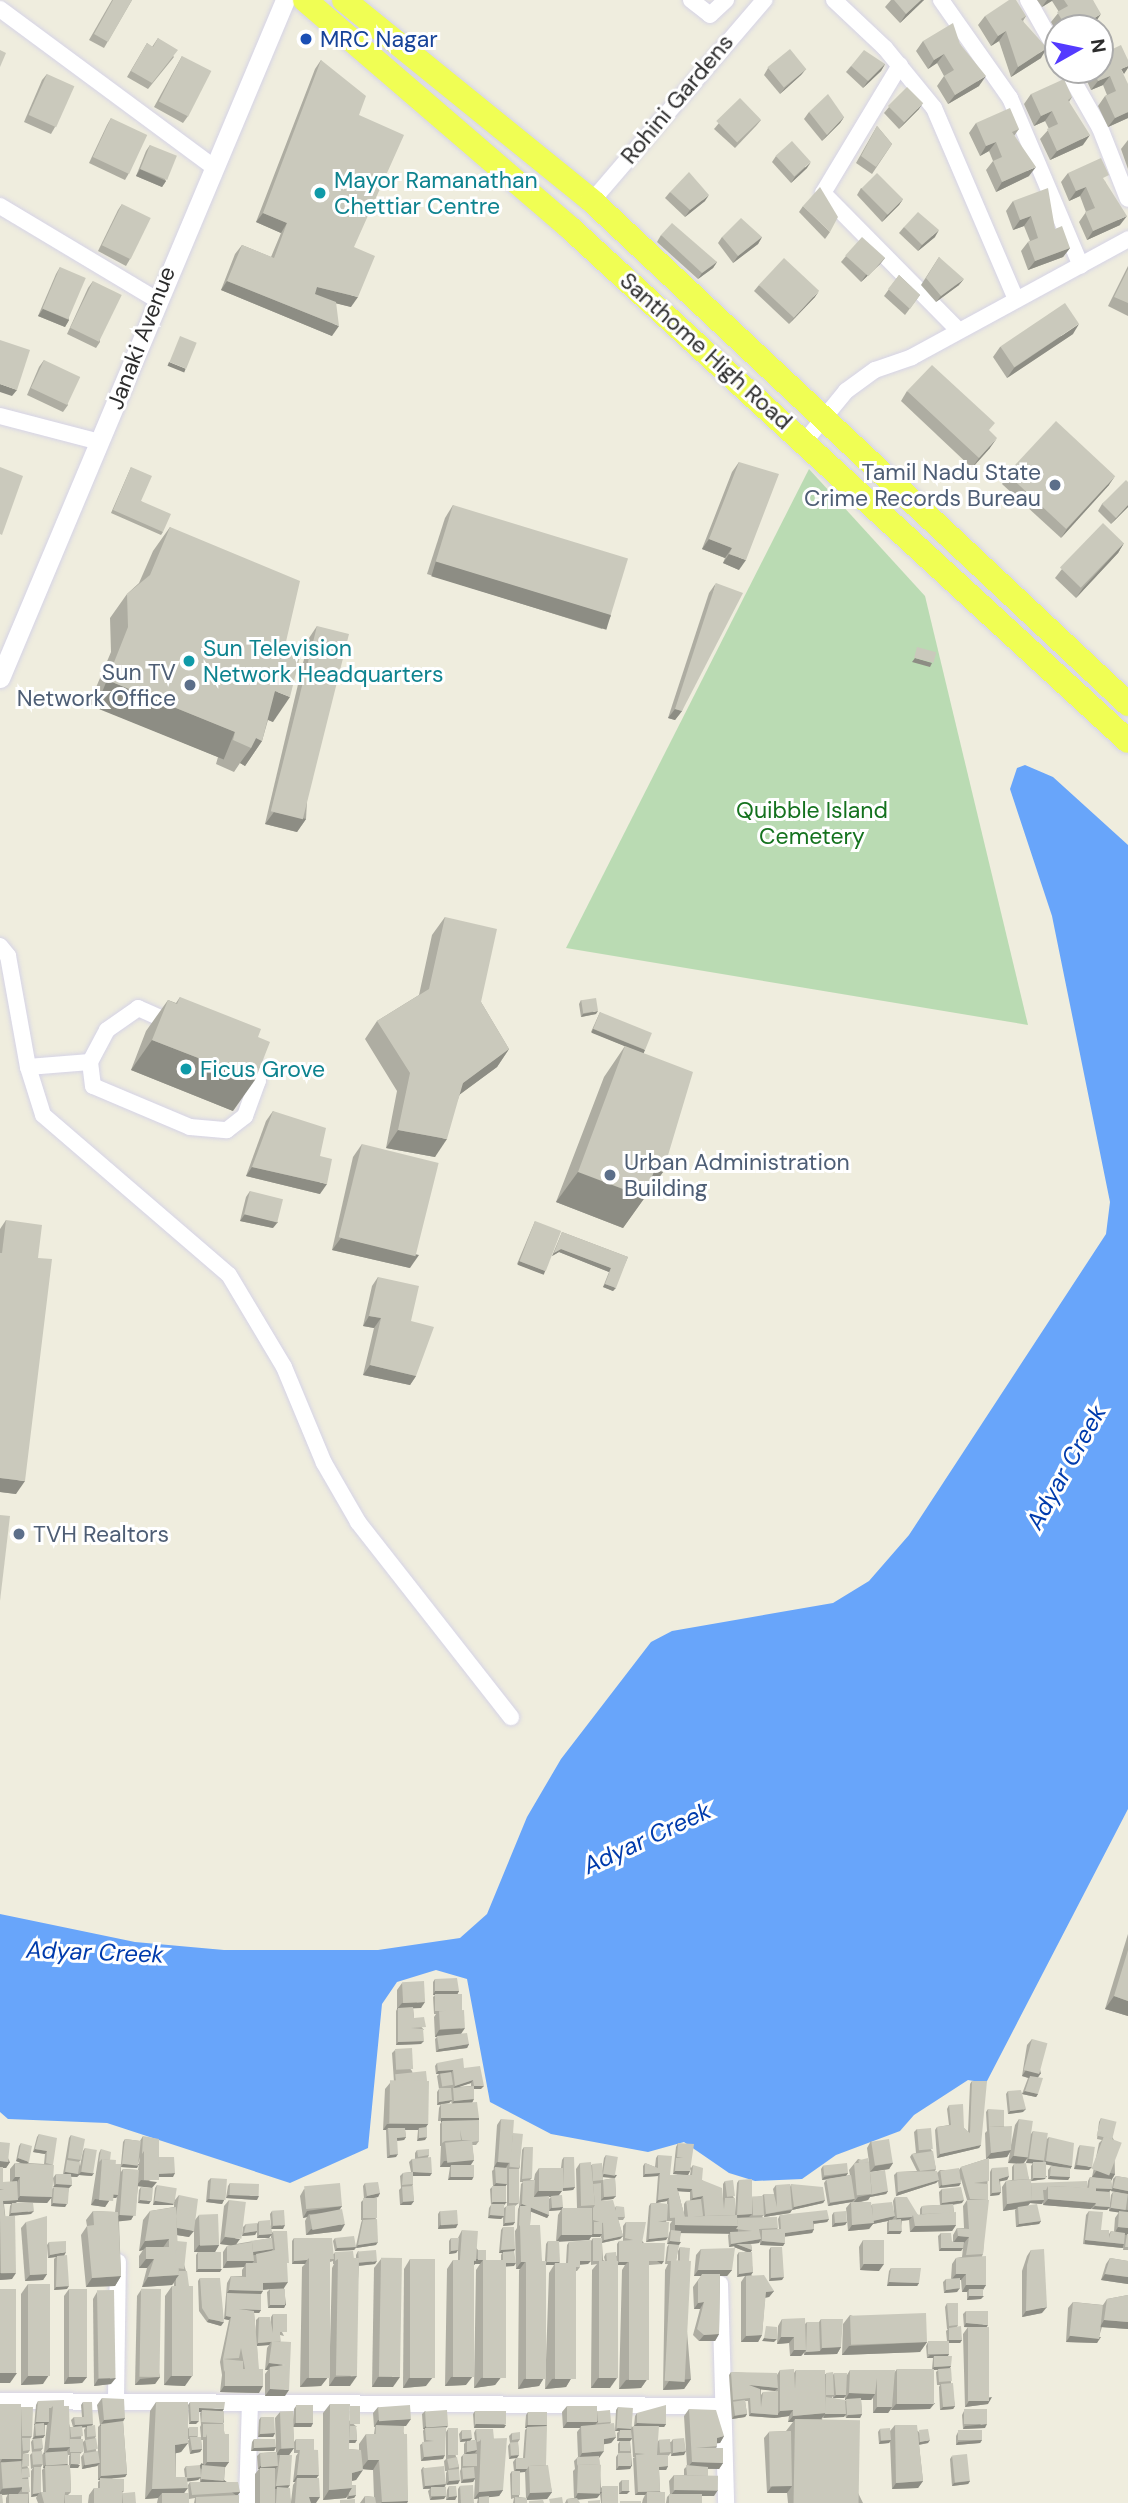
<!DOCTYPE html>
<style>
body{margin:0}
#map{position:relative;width:1128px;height:2503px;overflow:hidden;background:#efedde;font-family:"DM Sans",sans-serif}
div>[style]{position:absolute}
.cemetery>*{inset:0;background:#badbb3}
.water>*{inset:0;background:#68a5fa}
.roads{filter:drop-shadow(0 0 2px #d5d3e6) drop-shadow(0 0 2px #d5d3e6)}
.minor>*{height:16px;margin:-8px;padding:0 8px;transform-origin:8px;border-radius:8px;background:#fff}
.tertiary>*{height:19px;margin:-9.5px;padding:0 9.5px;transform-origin:9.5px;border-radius:9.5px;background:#fff}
.primary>*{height:24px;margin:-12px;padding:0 12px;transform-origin:12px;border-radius:12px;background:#f0fe54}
.wall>*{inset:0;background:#aeada2}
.shaded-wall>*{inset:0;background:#8d8d84;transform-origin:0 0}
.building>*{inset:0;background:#cac9bc;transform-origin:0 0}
.dots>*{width:19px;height:19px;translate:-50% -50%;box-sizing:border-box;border:4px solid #fff;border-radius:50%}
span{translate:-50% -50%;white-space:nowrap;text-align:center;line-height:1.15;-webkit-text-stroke:6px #fff;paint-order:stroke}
.transit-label{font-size:23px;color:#164399}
.left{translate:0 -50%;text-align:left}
.street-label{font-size:23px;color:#2c2c2c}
.culture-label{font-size:23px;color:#0d838f}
.service-label{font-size:23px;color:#4e5e75}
.right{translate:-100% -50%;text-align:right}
.park-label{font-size:23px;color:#14721e}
.water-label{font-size:24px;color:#003bac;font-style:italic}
.north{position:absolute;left:1044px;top:14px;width:70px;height:70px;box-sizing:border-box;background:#fff;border:2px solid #ababab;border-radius:50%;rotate:81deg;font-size:19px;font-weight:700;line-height:28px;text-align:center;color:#2c2c2c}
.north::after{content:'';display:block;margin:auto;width:24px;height:32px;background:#543bff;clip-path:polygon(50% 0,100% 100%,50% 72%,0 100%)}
</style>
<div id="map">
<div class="cemetery">
<i style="clip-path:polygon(809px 469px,925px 596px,1028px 1025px,566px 948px)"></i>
</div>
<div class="water">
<i style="clip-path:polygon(1025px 765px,1053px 777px,1128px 845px,1128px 1809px,986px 2083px,968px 2080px,914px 2115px,900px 2131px,836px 2155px,802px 2179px,755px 2181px,729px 2173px,684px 2142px,648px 2152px,551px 2134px,490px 2102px,467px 1979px,436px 1970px,397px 1982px,382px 2004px,368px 2148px,290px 2183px,107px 2123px,8px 2119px,0 2112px,0 1914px,135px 1942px,224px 1950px,378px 1950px,460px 1938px,487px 1914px,527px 1817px,561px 1759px,651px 1642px,672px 1631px,833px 1603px,869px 1581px,909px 1535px,1106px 1234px,1110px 1202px,1052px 916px,1010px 789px,1017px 768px)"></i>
</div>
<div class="roads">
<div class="minor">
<i style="left:691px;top:0;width:24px;rotate:38deg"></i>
<i style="left:710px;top:15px;width:22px;rotate:-43deg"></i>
<i style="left:834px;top:0;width:70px;rotate:43.3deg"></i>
<i style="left:885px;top:48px;width:77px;rotate:50.8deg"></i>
<i style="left:934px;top:108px;width:206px;rotate:66.8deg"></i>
<i style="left:941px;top:0;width:120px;rotate:54.9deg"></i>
<i style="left:1010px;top:98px;width:182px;rotate:67.1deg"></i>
<i style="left:1028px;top:0;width:61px;rotate:60.5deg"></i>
<i style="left:0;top:9px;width:264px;rotate:36.5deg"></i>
<i style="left:900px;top:65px;width:149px;rotate:121deg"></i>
<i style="left:823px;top:193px;width:191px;rotate:45.4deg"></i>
<i style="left:1067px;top:70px;width:67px;rotate:60.4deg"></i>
<i style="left:1100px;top:128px;width:76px;rotate:68.5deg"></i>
<i style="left:592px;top:201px;width:265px;rotate:-49.4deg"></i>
<i style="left:0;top:206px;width:183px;rotate:30.9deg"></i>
<i style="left:0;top:416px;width:103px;rotate:14.6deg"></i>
<i style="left:805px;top:441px;width:65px;rotate:-50.6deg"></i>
<i style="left:846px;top:391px;width:36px;rotate:-36deg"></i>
<i style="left:875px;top:370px;width:39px;rotate:-19deg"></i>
<i style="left:912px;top:357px;width:246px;rotate:-28.6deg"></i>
<i style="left:0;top:946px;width:13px;rotate:51deg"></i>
<i style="left:8px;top:956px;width:113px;rotate:79.8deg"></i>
<i style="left:28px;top:1067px;width:50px;rotate:72.6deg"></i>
<i style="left:43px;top:1115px;width:245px;rotate:40.7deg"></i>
<i style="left:229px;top:1275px;width:107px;rotate:59.1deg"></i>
<i style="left:284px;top:1367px;width:104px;rotate:67.4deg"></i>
<i style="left:324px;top:1463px;width:68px;rotate:60deg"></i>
<i style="left:358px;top:1522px;width:248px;rotate:51.9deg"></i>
<i style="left:90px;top:1062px;width:24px;rotate:83deg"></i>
<i style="left:93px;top:1086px;width:105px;rotate:22.9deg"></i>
<i style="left:190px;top:1127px;width:37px;rotate:5deg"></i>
<i style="left:227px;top:1130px;width:23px;rotate:-38deg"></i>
<i style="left:245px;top:1116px;width:37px;rotate:-70deg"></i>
<i style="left:258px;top:1081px;width:25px;rotate:-104deg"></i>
<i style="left:28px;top:1067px;width:62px;rotate:-4.6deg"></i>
<i style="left:90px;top:1062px;width:36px;rotate:-62deg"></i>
<i style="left:107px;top:1030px;width:38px;rotate:-35deg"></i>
<i style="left:138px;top:1008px;width:39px;rotate:24deg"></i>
<i style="left:720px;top:2284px;width:219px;rotate:88.4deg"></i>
<i style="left:116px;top:2399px;width:137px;rotate:-89.2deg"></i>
<i style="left:0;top:2401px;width:722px;rotate:0.4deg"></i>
<i style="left:247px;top:2503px;width:100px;rotate:-88.3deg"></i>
</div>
<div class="tertiary">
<i style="left:0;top:678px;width:735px;rotate:-67.2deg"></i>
</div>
<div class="primary">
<i style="left:305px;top:0;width:348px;rotate:40.7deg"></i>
<i style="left:569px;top:227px;width:759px;rotate:42.6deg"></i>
<i style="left:344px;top:0;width:319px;rotate:39deg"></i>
<i style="left:592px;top:201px;width:735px;rotate:43.18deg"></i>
</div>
</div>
<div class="wall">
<i style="clip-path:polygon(112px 0,132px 0,104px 48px,89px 40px)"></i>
<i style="clip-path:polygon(891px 0,924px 0,900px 23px,885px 7px)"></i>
<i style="clip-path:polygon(1037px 0,1093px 0,1095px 23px,1087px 28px,1058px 28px,1058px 34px,1051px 22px,1059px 12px,1052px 1px,1042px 7px)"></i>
<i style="clip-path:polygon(985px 16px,1026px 16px,1023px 21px,1041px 58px,1011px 77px,999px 41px,991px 46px,978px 25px)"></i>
<i style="clip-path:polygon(158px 38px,174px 57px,148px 89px,127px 77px,147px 43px,152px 47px)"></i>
<i style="clip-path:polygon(923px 41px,960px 44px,979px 86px,948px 104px,937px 86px,944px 76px,937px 63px,928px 69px,916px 51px)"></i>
<i style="clip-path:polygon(182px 56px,188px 116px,183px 123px,154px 107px)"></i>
<i style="clip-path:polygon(321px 60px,359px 115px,351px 307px,336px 303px,332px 336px,221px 290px,235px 254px,242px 245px,271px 257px,281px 233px,256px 222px,315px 69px)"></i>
<i style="clip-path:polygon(885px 64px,881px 71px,863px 88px,846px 72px,851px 66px)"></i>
<i style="clip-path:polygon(768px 68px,806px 69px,801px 75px,780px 94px,764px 75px)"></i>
<i style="clip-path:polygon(1082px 70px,1100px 70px,1123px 75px,1128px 118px,1108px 127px,1098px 106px,1105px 96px,1107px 95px,1103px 85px,1091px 90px)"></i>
<i style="clip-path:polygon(47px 74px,55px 127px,51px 134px,24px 122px,42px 80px)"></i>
<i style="clip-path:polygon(1031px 94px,1072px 97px,1069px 102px,1083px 145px,1050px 160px,1040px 139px,1049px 129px,1045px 121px,1034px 126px,1024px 104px)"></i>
<i style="clip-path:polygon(889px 107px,919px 109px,899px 129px,884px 113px)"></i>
<i style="clip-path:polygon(809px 112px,844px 117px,840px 123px,822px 141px,804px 119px)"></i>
<i style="clip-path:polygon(111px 118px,129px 173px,125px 180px,89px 163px,107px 125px)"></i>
<i style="clip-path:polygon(761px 120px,756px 126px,735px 148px,714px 129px,719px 123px)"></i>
<i style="clip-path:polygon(976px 123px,1019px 129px,1014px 136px,1029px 176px,996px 192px,986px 170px,993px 161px,989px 151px,980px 156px,969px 133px)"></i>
<i style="clip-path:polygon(877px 126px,892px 144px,872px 174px,856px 163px)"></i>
<i style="clip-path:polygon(1128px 140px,1128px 169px,1121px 149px)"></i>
<i style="clip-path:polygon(150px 145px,166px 181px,162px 187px,136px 176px,146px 151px)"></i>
<i style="clip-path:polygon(776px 156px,807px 168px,791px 183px,772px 162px)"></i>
<i style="clip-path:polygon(1068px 173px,1105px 181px,1120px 225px,1087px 240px,1079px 222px,1086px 212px,1080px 196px,1069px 201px,1061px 182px)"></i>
<i style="clip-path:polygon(861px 188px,903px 199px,899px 205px,882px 222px,857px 195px)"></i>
<i style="clip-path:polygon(670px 192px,705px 201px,685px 217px,665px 198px)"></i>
<i style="clip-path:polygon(1013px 201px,1070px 248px,1063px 257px,1028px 270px,1021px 251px,1028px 242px,1030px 241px,1024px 226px,1013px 230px,1006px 211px)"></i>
<i style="clip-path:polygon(122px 204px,130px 259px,126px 266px,98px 251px,118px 210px)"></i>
<i style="clip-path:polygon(803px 206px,830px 232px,825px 239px,799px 212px)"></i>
<i style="clip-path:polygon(904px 227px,935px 237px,918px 251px,899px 233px)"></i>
<i style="clip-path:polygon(661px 235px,717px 262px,713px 268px,698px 279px,657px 242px)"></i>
<i style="clip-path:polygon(722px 237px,762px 237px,758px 244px,733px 263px,718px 243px)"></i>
<i style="clip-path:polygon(846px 256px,885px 258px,880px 264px,861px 282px,841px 262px)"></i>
<i style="clip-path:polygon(939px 257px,959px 285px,936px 302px,921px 285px)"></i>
<i style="clip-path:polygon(1128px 266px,1128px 316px,1108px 306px)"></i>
<i style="clip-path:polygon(60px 267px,69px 320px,65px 327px,38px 316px,56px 274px)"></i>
<i style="clip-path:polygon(899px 275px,920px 295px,905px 315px,884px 296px)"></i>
<i style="clip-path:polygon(93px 281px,100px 342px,96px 348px,67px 334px,88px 288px)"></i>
<i style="clip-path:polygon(759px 285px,815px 297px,789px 324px,754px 291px)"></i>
<i style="clip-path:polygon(1073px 334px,1007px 378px,993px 357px,1000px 347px)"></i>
<i style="clip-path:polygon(44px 360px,68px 405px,63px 412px,27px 395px,39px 367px)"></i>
<i style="clip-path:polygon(907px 391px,989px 431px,990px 448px,972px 468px,901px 401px)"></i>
<i style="clip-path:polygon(739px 462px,739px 570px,723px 563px,725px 558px,702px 549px,732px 472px)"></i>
<i style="clip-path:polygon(131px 467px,141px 501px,163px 532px,161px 535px,111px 513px)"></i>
<i style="clip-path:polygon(1008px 474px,1109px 485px,1061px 538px,1002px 484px)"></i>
<i style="clip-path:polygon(1128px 482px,1128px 507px,1111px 524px,1098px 511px,1102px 504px)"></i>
<i style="clip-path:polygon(453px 505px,611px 616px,602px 629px,427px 574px,445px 518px)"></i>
<i style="clip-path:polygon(170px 527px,285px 646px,273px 722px,268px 720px,262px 741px,245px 766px,240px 763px,234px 772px,216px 764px,218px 757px,89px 704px,111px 652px,110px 618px,127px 594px,139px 583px,153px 551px)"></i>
<i style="clip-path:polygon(1124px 543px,1118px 553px,1076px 598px,1055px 578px,1062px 569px)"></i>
<i style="clip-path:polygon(716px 583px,682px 711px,675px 720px,668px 718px,709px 593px)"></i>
<i style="clip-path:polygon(317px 626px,306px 819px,297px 832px,265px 824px,309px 638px)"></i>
<i style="clip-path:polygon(445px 917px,481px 1002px,509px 1049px,497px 1067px,460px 1094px,435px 1157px,386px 1148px,397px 1091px,365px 1039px,377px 1021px,419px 995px,432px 935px)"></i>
<i style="clip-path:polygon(180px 997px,233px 1111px,131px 1070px,146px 1031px,168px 1000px,176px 1003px)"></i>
<i style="clip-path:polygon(581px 1000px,596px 1014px,581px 1017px,579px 1004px)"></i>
<i style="clip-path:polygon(600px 1012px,645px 1050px,643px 1053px,663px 1172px,623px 1228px,556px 1202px,604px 1077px,625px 1046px,591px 1032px)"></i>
<i style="clip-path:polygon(273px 1111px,320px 1156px,320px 1194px,246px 1176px,266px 1121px)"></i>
<i style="clip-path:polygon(362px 1144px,410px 1268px,332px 1250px,353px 1157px)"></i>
<i style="clip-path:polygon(250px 1191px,273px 1228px,240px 1221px,246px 1197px)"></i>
<i style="clip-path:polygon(6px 1220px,38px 1258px,16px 1494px,0 1492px,0 1229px)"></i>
<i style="clip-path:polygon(535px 1221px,545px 1271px,543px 1274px,517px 1264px)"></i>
<i style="clip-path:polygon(562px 1232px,628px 1257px,613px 1291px,603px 1287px,609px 1272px,559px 1252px,552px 1256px)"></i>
<i style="clip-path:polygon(378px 1277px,411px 1321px,416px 1376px,410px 1385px,363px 1375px,374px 1328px,363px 1326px,372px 1286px)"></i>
<i style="clip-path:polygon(1128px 1934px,1128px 2016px,1105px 2009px)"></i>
<i style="clip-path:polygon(435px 1979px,459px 1991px,457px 1994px,461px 2034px,469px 2044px,467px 2048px,436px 2052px,435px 2039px,437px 2037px,435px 2037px,434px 2017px,436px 2014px,434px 2014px,433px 1997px,435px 1995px,433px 1995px,433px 1982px)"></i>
<i style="clip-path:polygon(402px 1983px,421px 2008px,413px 2008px,414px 2018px,424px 2030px,423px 2030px,421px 2044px,396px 2045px,396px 2011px,397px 2009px,397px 1990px)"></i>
<i style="clip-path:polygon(1032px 2039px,1041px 2073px,1038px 2077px,1038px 2094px,1036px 2097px,1022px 2094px,1023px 2112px,1008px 2114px,1006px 2094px,1008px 2091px,1022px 2094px,1028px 2078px,1022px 2076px,1027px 2045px)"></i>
<i style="clip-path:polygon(395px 2050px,412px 2071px,428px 2124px,426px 2127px,425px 2140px,417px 2141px,418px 2130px,405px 2130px,406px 2137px,404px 2140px,397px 2141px,396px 2157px,387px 2158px,386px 2130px,383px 2130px,385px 2089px,390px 2083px,394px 2082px,392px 2053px)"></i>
<i style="clip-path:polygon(evenodd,437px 2063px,464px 2068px,481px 2089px,474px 2089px,472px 2103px,477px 2120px,479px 2141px,476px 2145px,472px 2145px,474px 2160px,471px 2165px,472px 2180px,448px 2180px,450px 2167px,440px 2167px,441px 2146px,440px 2146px,440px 2124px,442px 2121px,438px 2121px,439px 2108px,441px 2104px,452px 2104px,451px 2101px,449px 2103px,437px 2105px,437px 2092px,439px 2089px,437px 2076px,439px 2074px,436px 2074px,435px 2066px,437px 2063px,471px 2083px,471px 2086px,457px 2087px,471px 2083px)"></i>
<i style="clip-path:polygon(972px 2081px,981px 2145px,979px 2148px,937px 2158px,935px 2130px,937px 2127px,949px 2125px,947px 2109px,949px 2105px,964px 2128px,968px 2132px,970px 2084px)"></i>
<i style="clip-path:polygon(evenodd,988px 2109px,1004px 2126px,1011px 2145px,1015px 2125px,1019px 2119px,1031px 2134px,1033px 2131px,1047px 2139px,1049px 2137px,1072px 2166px,1070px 2169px,1070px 2177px,1068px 2180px,1048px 2179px,1048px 2170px,1051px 2166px,1059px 2167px,1046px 2164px,1045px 2179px,1031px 2181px,1031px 2166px,1033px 2163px,1026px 2163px,1027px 2159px,1024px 2163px,1029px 2179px,1031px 2183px,1087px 2188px,1088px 2181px,1090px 2177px,1100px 2178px,1092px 2177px,1099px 2143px,1102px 2140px,1097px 2139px,1099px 2122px,1101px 2118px,1114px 2140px,1115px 2174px,1111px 2180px,1112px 2188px,1113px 2179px,1116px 2176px,1128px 2178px,1128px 2250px,1123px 2250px,1124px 2244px,1122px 2248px,1083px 2244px,1086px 2215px,1089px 2211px,1101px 2230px,1109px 2234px,1111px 2231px,1114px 2232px,1115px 2218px,1119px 2212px,1109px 2211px,1109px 2208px,1107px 2210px,1092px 2209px,1092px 2208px,1091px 2209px,1043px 2205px,1043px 2201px,1042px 2204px,1030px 2203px,1028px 2205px,1041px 2221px,1039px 2224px,1016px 2227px,1015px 2210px,1016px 2209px,1003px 2211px,1002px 2187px,1006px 2181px,1012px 2180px,1012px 2167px,1014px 2164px,1020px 2163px,1008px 2163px,1010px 2152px,1007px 2157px,989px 2159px,983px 2254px,982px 2256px,986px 2285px,983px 2290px,981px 2299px,967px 2300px,967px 2292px,962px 2292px,961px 2280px,960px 2280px,957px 2292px,944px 2293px,943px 2282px,946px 2279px,951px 2279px,952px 2264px,956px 2258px,962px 2257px,963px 2248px,961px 2251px,939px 2251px,938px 2236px,941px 2233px,953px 2242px,953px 2235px,957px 2228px,964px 2228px,963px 2206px,967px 2200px,961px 2179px,959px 2186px,939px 2188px,938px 2181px,936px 2183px,896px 2196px,894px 2175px,897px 2172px,917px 2171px,910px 2157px,912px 2154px,916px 2153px,914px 2132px,917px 2129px,932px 2151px,936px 2169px,935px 2171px,937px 2173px,940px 2170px,959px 2170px,961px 2167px,986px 2159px,985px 2133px,987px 2131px,986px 2112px,988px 2109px,1111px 2189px,1111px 2191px,1127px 2194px,1113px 2192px,1111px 2195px,1110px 2203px,1109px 2192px,1111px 2189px)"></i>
<i style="clip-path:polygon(evenodd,501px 2119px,513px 2133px,520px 2167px,519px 2169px,519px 2203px,515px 2206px,515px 2222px,513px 2225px,503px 2226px,503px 2217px,501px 2219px,488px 2218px,489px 2208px,491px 2205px,490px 2189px,493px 2186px,492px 2171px,494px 2169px,497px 2125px,501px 2119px,507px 2184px,507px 2206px,504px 2208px,505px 2186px,507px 2184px)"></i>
<i style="clip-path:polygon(39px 2134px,53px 2165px,52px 2189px,54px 2187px,53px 2178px,56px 2174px,63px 2174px,69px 2138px,71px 2135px,81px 2160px,79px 2162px,80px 2166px,83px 2151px,85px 2148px,92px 2176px,79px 2175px,77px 2177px,71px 2177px,72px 2185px,69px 2188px,65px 2207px,51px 2206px,51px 2198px,47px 2203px,16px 2202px,31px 2214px,9px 2216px,10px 2206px,11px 2204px,4px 2204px,12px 2279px,0 2280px,0 2142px,10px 2162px,6px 2168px,3px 2168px,3px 2182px,10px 2182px,10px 2169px,15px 2163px,21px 2163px,16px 2161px,19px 2146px,21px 2143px,28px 2163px,44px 2164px,45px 2154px,33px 2152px,37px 2137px)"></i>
<i style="clip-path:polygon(evenodd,143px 2136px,173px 2177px,157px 2177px,138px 2186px,135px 2213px,131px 2220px,119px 2221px,121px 2276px,115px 2286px,86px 2287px,81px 2235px,87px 2226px,86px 2220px,93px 2211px,115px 2212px,117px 2197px,116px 2198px,110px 2198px,109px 2201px,105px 2207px,91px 2205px,99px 2153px,101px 2149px,110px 2160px,115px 2164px,121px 2164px,123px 2142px,125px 2139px,140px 2141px,143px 2136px,140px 2157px,138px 2170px,123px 2169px,121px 2172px,121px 2167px,137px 2168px,140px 2157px)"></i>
<i style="clip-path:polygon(871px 2141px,893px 2163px,889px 2169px,870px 2172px,888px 2191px,886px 2194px,870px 2197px,868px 2200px,861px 2202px,894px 2212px,893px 2201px,895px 2197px,918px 2215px,920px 2215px,920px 2209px,922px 2206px,940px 2205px,939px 2192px,942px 2189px,962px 2203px,953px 2205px,956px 2225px,952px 2231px,910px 2232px,909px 2220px,902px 2221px,900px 2234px,887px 2234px,887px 2223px,888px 2221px,873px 2224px,869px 2229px,848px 2231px,846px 2208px,851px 2202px,828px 2206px,824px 2183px,826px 2180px,850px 2175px,849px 2170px,858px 2159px,869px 2162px,867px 2148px)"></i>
<i style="clip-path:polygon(evenodd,678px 2143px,691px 2168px,693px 2165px,702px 2180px,723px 2200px,723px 2184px,725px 2181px,734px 2198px,735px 2213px,737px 2183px,739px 2180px,752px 2198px,762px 2196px,764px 2194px,774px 2194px,773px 2189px,776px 2185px,790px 2187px,791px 2184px,825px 2200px,823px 2203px,792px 2210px,790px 2213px,764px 2217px,764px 2215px,762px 2217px,778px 2228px,777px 2229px,779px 2229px,778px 2219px,780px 2215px,829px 2219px,827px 2222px,814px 2224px,814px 2229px,812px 2233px,785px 2236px,783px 2246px,760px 2245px,760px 2241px,759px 2243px,751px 2244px,752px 2250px,750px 2252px,753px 2272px,751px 2275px,774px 2291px,769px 2297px,765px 2298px,762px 2335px,758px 2342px,741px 2342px,741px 2282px,745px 2276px,737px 2277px,737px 2255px,739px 2252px,746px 2252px,734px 2247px,735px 2246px,729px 2247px,728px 2235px,731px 2232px,681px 2231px,676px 2261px,678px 2261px,678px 2251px,680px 2247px,691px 2379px,684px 2389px,663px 2390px,665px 2270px,668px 2264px,665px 2264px,667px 2247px,669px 2244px,667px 2244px,669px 2233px,670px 2231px,670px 2224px,672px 2221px,667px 2221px,667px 2220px,666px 2222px,666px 2240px,646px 2242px,649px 2206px,651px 2203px,667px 2204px,667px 2201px,656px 2203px,658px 2176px,643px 2177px,643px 2166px,645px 2163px,655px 2167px,656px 2158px,658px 2155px,670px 2175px,690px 2175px,691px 2169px,688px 2175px,673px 2174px,676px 2147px,678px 2143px,678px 2191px,690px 2192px,690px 2201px,686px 2201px,684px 2204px,684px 2214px,678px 2191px)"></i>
<i style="clip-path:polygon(1080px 2145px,1089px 2170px,1074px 2169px,1078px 2148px)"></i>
<i style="clip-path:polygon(evenodd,524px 2147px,532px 2178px,530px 2180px,534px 2180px,535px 2174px,539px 2168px,561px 2168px,562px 2160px,564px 2157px,575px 2187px,573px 2190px,562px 2191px,559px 2195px,563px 2208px,577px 2208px,576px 2169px,580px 2163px,592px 2165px,602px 2171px,604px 2158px,606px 2155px,615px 2178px,616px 2196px,613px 2199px,601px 2201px,615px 2208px,616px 2206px,625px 2217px,623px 2220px,618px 2220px,623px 2236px,620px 2239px,602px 2243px,603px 2260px,605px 2261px,604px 2257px,606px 2253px,617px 2256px,617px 2244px,619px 2241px,623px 2241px,623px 2226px,626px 2222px,662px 2264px,649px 2265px,648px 2378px,641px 2388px,619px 2389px,622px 2270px,625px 2265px,618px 2265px,610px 2388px,591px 2388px,592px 2270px,597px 2264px,591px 2265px,591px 2255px,588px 2264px,580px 2264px,580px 2267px,577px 2271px,576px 2271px,572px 2377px,566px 2387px,545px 2389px,549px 2273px,554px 2265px,546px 2265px,545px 2376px,539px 2386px,518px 2389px,519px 2270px,520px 2269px,516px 2269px,515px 2231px,517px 2228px,518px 2209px,519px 2207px,521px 2184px,523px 2182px,520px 2182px,522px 2150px,524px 2147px,603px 2177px,614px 2178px,603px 2180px,603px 2177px,524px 2147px,549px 2197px,551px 2197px,549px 2199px,549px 2211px,561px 2210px,558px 2215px,556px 2241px,548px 2241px,546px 2244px,545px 2261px,542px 2261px,530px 2225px,531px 2211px,547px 2218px,549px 2215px,549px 2197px,524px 2147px,601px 2235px,601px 2238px,593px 2238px,591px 2241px,569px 2242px,567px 2245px,566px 2263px,559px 2263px,559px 2241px,589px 2240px,591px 2237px,600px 2237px,601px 2235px)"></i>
<i style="clip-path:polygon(417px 2150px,429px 2155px,428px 2157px,430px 2176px,413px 2176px,413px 2184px,412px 2187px,414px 2201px,411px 2205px,400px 2205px,399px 2190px,401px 2188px,400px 2176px,403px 2173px,411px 2172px,409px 2162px,412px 2159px,415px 2159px,415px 2153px)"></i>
<i style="clip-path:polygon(823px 2166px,848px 2173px,846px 2176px,822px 2180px,821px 2169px)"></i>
<i style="clip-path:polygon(992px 2168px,1009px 2176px,1007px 2180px,1000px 2181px,1001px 2192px,999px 2195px,990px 2196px,990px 2172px)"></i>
<i style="clip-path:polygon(211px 2178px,224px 2200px,222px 2204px,206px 2202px,208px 2181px)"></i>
<i style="clip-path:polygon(230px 2183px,257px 2200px,226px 2198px,228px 2186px)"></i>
<i style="clip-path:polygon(365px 2183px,380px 2193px,378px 2197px,367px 2199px,376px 2219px,376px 2245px,356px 2248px,354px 2250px,335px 2251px,333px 2241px,335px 2238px,356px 2246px,361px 2223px,362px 2220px,361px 2220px,361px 2202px,364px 2199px,363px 2186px)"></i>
<i style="clip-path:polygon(157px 2185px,175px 2200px,179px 2195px,195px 2220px,199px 2215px,219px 2245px,215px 2252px,194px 2252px,194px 2226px,189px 2237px,177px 2235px,177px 2241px,186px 2271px,185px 2386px,164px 2385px,165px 2296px,172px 2286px,174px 2286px,174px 2283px,172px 2285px,142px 2287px,147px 2268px,139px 2268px,139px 2256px,143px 2250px,139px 2251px,143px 2220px,150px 2211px,174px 2207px,174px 2203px,173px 2205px,153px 2205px,155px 2188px)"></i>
<i style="clip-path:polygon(141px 2187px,149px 2204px,138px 2203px,139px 2190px)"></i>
<i style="clip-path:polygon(304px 2189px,342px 2206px,340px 2209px,341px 2231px,306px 2235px,305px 2221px,307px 2217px,303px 2218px,300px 2196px)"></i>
<i style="clip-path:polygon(229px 2200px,236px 2244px,271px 2238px,271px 2235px,269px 2238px,257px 2238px,257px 2232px,255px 2235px,242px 2236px,243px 2227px,246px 2224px,257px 2224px,259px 2221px,271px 2226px,270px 2214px,272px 2211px,283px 2229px,271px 2229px,272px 2233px,273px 2231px,287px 2266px,284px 2288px,286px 2304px,284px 2308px,268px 2308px,267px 2292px,270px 2289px,263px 2290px,261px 2294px,261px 2310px,259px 2313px,254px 2313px,256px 2335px,256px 2320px,259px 2317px,271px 2322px,271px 2317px,273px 2314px,284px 2336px,280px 2335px,285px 2396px,265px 2396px,265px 2374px,268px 2370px,265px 2370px,267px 2348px,269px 2345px,257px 2346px,259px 2393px,220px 2392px,222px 2375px,220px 2362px,229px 2320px,224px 2319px,227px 2283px,231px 2276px,242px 2276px,242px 2270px,244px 2267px,223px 2268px,223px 2252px,227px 2246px,231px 2245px,220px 2244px,224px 2206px)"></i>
<i style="clip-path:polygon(440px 2211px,456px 2228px,438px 2229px,438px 2214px)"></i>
<i style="clip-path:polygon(834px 2212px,847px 2222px,845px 2225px,832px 2227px,832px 2215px)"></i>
<i style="clip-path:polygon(26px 2222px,47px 2274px,43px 2280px,25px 2281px,21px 2228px)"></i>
<i style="clip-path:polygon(503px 2227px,515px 2249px,514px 2251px,514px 2266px,506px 2266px,502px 2376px,495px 2385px,474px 2388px,476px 2270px,480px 2264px,475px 2264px,474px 2265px,466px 2385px,445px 2386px,447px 2269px,453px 2260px,458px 2260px,458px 2250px,456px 2253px,449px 2254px,449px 2241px,451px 2238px,458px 2238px,462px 2230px,486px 2260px,501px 2260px,501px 2255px,502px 2253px,499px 2253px,501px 2230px)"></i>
<i style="clip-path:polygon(294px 2238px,334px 2254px,335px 2252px,354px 2259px,356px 2259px,356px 2255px,358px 2251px,375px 2264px,359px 2266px,350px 2386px,329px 2386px,332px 2268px,334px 2264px,333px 2264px,333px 2261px,330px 2262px,328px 2377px,321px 2386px,300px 2387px,302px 2267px,305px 2264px,292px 2264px,292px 2241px)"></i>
<i style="clip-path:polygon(863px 2240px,879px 2271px,860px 2270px,859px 2247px)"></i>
<i style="clip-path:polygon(49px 2242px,64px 2255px,67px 2289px,54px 2290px,54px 2259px,56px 2257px,48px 2258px,47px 2245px)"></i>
<i style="clip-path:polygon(771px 2247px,782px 2280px,769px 2281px,769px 2250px)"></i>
<i style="clip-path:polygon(701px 2249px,732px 2270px,727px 2276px,720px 2276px,719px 2334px,715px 2341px,699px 2341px,693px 2335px,700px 2309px,694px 2309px,693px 2287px,701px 2276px,694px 2276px,696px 2255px)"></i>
<i style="clip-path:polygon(1031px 2250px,1042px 2313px,1022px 2317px,1022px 2271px,1027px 2256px)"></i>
<i style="clip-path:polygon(198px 2252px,220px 2272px,196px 2272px,196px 2255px)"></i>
<i style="clip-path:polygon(1110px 2258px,1128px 2261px,1128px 2284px,1101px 2280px,1106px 2264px)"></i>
<i style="clip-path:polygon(381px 2259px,393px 2387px,372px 2387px,374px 2268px)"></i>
<i style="clip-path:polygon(410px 2259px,426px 2386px,403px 2388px,404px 2269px)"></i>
<i style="clip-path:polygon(891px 2268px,919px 2283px,917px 2286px,887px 2286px,889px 2271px)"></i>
<i style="clip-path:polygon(200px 2278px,221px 2326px,207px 2322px,199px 2311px,198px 2281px)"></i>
<i style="clip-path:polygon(28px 2284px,43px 2384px,21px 2385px,21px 2294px)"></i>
<i style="clip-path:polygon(69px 2289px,87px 2377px,82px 2383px,64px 2384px,64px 2296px)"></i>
<i style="clip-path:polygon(141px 2290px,160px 2377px,155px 2384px,135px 2385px,137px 2296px)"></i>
<i style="clip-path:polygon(97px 2292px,111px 2384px,94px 2386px,93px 2299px)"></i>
<i style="clip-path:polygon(1128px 2295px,1128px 2329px,1102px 2327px,1097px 2343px,1066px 2342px,1068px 2308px,1073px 2302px,1103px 2305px,1107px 2299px)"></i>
<i style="clip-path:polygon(evenodd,947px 2303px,958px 2325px,957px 2327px,962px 2340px,960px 2343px,949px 2343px,949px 2354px,948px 2356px,951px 2366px,950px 2368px,951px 2383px,955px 2406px,953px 2409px,940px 2410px,939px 2387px,940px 2385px,937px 2385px,936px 2372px,938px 2370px,934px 2370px,930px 2409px,891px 2410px,892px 2408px,888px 2413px,873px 2413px,873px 2398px,871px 2400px,861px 2400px,862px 2414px,860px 2418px,846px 2418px,845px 2415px,844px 2417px,823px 2417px,822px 2419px,863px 2503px,788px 2503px,787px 2493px,767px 2493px,764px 2438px,769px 2432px,786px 2431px,793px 2422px,788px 2422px,789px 2416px,775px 2418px,749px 2416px,748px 2401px,745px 2401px,747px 2414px,745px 2417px,732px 2419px,729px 2375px,731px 2372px,777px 2375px,780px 2370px,794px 2373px,796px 2370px,833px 2375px,834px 2373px,847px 2375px,850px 2370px,894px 2373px,897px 2369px,932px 2369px,933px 2358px,927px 2358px,926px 2346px,928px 2342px,947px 2341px,946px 2331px,948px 2329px,947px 2329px,945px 2307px,947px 2303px,761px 2389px,776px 2391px,776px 2392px,763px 2392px,761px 2395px,761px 2389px,947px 2303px,833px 2396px,833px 2398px,844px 2398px,845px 2396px,845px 2400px,846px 2400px,845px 2401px,832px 2398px,833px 2396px)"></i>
<i style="clip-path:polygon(966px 2311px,986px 2327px,988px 2404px,965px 2407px,963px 2334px,968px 2327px,972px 2327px,964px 2327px,963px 2314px)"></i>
<i style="clip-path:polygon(850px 2315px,927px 2342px,920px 2352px,842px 2355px,843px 2324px)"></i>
<i style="clip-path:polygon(782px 2319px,805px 2324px,807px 2322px,819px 2322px,821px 2319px,841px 2347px,837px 2354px,804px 2355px,804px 2353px,801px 2356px,790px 2356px,789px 2343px,777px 2344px,778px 2326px)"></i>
<i style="clip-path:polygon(evenodd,102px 2398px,125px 2418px,123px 2421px,127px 2474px,125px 2477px,112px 2478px,124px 2491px,122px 2493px,136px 2503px,88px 2503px,89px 2495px,94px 2488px,98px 2488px,98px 2482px,100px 2480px,98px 2480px,98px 2465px,97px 2466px,82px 2469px,81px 2457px,84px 2453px,83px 2444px,83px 2451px,80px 2454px,78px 2468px,70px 2468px,71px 2492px,68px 2495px,82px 2503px,38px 2503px,36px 2498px,37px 2496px,31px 2497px,31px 2471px,33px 2468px,31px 2469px,30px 2455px,32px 2453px,31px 2442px,33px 2439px,36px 2405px,38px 2401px,64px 2406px,70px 2427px,73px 2427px,71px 2420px,74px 2417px,82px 2417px,81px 2405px,83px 2402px,93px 2424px,91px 2426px,96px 2436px,95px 2438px,96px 2451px,98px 2454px,98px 2427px,100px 2425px,97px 2405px,102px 2398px,47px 2424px,44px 2452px,42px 2455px,41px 2451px,43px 2448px,40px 2438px,43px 2438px,45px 2435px,45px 2425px,47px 2424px,102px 2398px,82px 2427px,86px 2427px,84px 2430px,85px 2440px,83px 2442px,81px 2439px,82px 2427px,102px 2398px,68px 2450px,68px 2455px,70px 2455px,69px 2456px,69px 2465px,67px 2465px,68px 2450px,102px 2398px,43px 2464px,43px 2468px,44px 2468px,42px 2470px,43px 2492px,41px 2492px,41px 2467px,43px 2464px)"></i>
<i style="clip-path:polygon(evenodd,156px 2402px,188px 2405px,190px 2402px,223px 2411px,224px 2422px,223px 2424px,229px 2462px,225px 2467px,224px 2482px,240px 2492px,237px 2495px,239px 2503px,194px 2503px,195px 2498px,189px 2499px,188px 2485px,190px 2482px,200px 2482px,200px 2478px,198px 2480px,187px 2481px,184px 2493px,189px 2503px,157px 2503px,158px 2498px,145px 2499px,150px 2411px,156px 2402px,188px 2405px,189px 2424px,196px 2424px,199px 2412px,201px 2412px,200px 2413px,201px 2425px,200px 2427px,201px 2437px,198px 2437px,189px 2427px,188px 2429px,188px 2405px,156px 2402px,188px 2439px,189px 2439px,188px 2441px,190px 2454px,200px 2452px,202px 2449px,201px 2440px,203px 2440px,203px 2465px,200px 2468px,186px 2466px,184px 2469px,185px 2477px,176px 2477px,176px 2453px,181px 2452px,188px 2443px,188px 2439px)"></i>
<i style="clip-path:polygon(0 2404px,21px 2407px,32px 2436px,30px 2439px,30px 2450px,28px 2453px,23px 2454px,28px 2468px,29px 2503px,6px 2503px,6px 2498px,8px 2494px,2px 2495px,0 2503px)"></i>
<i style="clip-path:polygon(330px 2404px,357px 2427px,356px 2427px,357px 2440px,355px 2443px,349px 2443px,349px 2449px,359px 2450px,359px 2444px,366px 2434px,374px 2434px,375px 2427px,374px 2427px,373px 2413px,378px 2407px,406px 2426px,401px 2426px,404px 2434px,408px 2501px,407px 2503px,360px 2503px,365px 2496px,374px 2497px,373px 2470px,363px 2469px,356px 2480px,352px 2481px,352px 2485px,356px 2495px,354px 2498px,347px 2499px,347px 2496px,346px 2498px,323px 2500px,323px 2413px)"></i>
<i style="clip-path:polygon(evenodd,296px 2406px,313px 2423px,311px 2427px,293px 2427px,294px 2442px,296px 2439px,313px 2450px,317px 2478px,316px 2503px,255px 2503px,255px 2474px,259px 2469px,258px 2469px,257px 2456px,260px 2453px,276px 2452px,276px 2447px,274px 2451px,251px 2451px,252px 2442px,254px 2439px,276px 2446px,275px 2418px,280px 2412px,293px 2420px,294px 2409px,296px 2406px,294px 2448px,294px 2453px,298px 2453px,296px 2456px,293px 2482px,295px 2482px,293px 2485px,291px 2502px,288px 2488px,289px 2455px,294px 2448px)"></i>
<i style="clip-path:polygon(567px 2406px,597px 2411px,611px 2422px,610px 2424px,616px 2437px,611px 2443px,604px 2444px,599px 2458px,601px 2487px,618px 2503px,601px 2503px,600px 2494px,597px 2498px,577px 2499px,579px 2503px,565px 2503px,567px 2499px,574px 2498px,573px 2471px,575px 2469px,574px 2461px,578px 2457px,577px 2432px,580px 2428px,563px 2428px,562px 2412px)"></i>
<i style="clip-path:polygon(618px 2407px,632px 2427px,634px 2426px,635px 2416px,637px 2413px,666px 2424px,664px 2427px,658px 2427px,657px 2443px,659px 2440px,671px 2442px,673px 2439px,684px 2455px,671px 2456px,671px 2453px,668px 2456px,668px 2466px,666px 2470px,659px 2470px,660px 2491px,665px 2503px,642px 2503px,643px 2499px,645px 2495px,635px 2495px,633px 2458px,635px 2457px,633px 2457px,632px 2439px,630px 2441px,632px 2465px,630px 2469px,616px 2470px,616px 2457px,618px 2454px,618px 2444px,620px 2441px,617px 2441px,617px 2433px,619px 2431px,615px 2431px,616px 2410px)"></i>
<i style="clip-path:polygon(689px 2409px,724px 2436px,720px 2443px,717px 2443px,717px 2446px,716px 2448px,723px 2463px,719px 2469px,708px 2469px,708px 2476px,714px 2496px,702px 2496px,702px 2503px,666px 2503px,667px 2497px,670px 2494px,669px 2481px,674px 2475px,684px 2475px,684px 2469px,687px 2466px,684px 2416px)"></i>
<i style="clip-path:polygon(425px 2411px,446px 2428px,443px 2459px,421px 2461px,420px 2445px,424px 2442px,423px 2431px,424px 2429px,423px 2429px,422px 2414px)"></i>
<i style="clip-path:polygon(475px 2411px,506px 2425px,504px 2428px,474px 2428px,473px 2414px)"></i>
<i style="clip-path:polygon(964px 2411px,985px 2428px,963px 2429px,962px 2415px)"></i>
<i style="clip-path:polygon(evenodd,528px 2412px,547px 2425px,546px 2426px,546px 2465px,552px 2492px,547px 2499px,527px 2500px,527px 2503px,513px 2503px,514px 2498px,511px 2499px,510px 2474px,512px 2471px,514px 2471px,513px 2462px,516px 2458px,523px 2458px,525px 2430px,527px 2428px,525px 2428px,526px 2415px,528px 2412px,520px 2472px,525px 2472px,526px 2498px,519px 2497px,520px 2472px)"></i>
<i style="clip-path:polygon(261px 2417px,275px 2433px,273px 2437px,258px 2437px,259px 2420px)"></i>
<i style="clip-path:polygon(895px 2425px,918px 2431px,928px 2443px,919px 2445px,923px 2481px,918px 2488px,892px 2489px,890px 2441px,889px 2443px,879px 2444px,878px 2432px,880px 2429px,890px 2431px)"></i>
<i style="clip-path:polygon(448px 2429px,459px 2467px,458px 2484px,446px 2484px,445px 2487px,444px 2499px,430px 2500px,428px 2491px,430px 2489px,423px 2489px,421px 2470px,423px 2467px,446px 2483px,446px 2473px,447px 2471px,445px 2471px,444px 2461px,446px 2459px,446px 2432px)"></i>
<i style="clip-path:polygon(476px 2429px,494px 2439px,503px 2490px,499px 2496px,489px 2497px,489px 2503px,477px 2503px,478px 2498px,474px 2499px,475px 2479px,473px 2482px,461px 2483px,460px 2471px,461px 2469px,461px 2457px,464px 2454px,464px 2444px,466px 2441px,460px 2442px,459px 2434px,462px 2430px,472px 2438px,470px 2441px,475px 2440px,474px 2433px)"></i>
<i style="clip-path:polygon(958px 2432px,982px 2440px,980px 2443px,956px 2445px,956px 2436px)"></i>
<i style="clip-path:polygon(512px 2433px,520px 2439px,518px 2442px,519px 2455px,509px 2459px,508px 2446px,510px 2443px,509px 2436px)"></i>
<i style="clip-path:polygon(952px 2456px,970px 2481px,968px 2484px,952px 2486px,950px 2459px)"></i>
<i style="clip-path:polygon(622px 2480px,627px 2494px,619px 2494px,619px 2483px)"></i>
<i style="clip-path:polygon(449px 2486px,457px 2496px,455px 2500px,446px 2500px,447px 2490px)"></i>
<i style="clip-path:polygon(460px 2486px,474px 2503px,458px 2503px,458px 2489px)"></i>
</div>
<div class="shaded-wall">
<i style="clip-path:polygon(921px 0,924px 0,900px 23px,906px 14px)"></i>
<i style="clip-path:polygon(1047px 0,1053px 0,1042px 7px)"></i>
<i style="clip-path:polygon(1101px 14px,1095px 23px,1087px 28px,1078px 28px)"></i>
<i style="clip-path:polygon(1006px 31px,999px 41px,991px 46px,998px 36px)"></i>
<i style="clip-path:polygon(1047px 48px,1041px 58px,1011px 77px,1018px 67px)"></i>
<i style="clip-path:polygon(944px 54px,937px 63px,928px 69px,934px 60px)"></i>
<i style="clip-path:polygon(885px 64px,881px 71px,863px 88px,868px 81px)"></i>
<i style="clip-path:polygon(1128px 66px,1128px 68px,1124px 74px,1121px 69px)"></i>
<i style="clip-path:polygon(806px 69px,801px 75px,780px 94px,785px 88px)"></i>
<i style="clip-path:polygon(986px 76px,979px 86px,948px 104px,955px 95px)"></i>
<i style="clip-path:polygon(1110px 76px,1103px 85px,1091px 90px,1098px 81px)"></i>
<i style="clip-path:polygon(923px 103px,919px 109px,899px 129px,904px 123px)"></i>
<i style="clip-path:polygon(1052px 111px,1045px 121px,1034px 126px,1041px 116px)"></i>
<i style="clip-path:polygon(1128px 112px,1128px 118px,1108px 127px,1115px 118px)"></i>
<i style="clip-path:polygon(844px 117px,840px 123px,822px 141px,827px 135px)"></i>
<i style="clip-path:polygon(1090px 135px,1083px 145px,1050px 160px,1057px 151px)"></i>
<i style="clip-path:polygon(996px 142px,989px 151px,980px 156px,986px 146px)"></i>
<i style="clip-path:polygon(811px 162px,807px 168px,791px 183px,795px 177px)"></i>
<i style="clip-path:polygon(1036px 167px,1029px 176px,996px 192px,1002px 182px)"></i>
<i style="clip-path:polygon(140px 169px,166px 181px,162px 187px,136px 176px)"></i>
<i style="clip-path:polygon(1086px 187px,1080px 196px,1069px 201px,1076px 191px)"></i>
<i style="clip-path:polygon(709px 195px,705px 201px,685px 217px,690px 210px)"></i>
<i style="clip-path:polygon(903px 199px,899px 205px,882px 222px,887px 215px)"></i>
<i style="clip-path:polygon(263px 213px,287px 223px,281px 233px,256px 222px)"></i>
<i style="clip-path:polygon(1031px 216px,1024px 226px,1013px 230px,1020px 220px)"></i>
<i style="clip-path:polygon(1127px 216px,1120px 225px,1087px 240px,1093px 231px)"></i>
<i style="clip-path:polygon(939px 230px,935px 237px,918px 251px,922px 245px)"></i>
<i style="clip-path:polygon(762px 237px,758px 244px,733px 263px,738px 256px)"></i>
<i style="clip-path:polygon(1070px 248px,1063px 257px,1028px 270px,1035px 261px)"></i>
<i style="clip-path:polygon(885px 258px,880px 264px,861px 282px,866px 275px)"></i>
<i style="clip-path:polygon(717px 262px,713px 268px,698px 279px,702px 273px)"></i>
<i style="clip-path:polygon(964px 279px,959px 285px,936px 302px,941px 296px)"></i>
<i style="clip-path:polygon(227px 281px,339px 326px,332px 336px,221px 290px)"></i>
<i style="clip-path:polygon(317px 287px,358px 297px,351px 307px,310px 297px)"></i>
<i style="clip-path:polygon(819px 291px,815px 297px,789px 324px,794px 318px)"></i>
<i style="clip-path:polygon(43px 309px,69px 320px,65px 327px,38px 316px)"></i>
<i style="clip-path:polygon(1079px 324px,1073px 334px,1007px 378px,1014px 368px)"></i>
<i style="left:169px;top:362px;width:18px;height:4px;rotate:22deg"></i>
<i style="clip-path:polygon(0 384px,17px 390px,12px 396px,0 392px)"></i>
<i style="clip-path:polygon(997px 438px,990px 448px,972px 468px,979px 458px)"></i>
<i style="clip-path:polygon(1115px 476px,1109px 485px,1061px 538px,1067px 529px)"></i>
<i style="clip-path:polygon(1128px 505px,1128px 507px,1111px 524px,1116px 518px)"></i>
<i style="clip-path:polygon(709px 539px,732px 548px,725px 558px,702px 549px)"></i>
<i style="clip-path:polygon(1124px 543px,1118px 553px,1076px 598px,1083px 588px)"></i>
<i style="clip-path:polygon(729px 554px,746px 560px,739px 570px,723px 563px)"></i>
<i style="left:436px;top:561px;width:183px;height:16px;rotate:17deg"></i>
<i style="clip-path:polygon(915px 658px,932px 663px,930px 667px,912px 662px)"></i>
<i style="left:107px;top:680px;width:138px;height:30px;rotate:22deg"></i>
<i style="clip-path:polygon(275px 691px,290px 697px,273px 722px,257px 715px)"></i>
<i style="clip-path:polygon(675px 709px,682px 711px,675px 720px,668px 718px)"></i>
<i style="clip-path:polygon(256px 738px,262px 741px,245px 766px,240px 763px,251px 748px)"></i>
<i style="clip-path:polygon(274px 812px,306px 819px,297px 832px,265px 824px)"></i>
<i style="clip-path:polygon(598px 1011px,596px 1014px,581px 1017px,583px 1014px)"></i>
<i style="left:593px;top:1029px;width:56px;height:4px;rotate:22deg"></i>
<i style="clip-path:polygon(152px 1040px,255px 1080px,233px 1111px,131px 1070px)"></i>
<i style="clip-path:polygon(509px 1049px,497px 1067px,451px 1101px,463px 1083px)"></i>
<i style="clip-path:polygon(398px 1130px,447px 1139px,435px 1157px,386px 1148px)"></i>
<i style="clip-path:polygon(252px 1167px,327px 1184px,320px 1194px,246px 1176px)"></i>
<i style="clip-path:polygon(655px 1169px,663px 1172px,623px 1228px,556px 1202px,578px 1172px)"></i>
<i style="clip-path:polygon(245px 1214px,278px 1222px,273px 1228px,240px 1221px)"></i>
<i style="clip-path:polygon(341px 1238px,419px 1255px,410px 1268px,332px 1250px)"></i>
<i style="clip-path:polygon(561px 1249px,611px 1268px,609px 1272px,559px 1252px,552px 1256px,554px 1253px)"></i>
<i style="left:519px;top:1261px;width:28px;height:4px;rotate:21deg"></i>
<i style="clip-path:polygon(605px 1284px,616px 1288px,613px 1291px,603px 1287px)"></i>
<i style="clip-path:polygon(369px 1316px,381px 1318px,374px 1328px,363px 1326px)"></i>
<i style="clip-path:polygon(370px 1365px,416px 1376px,410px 1385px,363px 1375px)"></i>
<i style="clip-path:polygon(0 1478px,25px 1481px,16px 1494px,0 1492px)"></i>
<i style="clip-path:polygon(435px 1991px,459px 1991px,457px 1995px,433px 1995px)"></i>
<i style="clip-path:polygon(1114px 1996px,1128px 2001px,1128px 2016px,1105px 2009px)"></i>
<i style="clip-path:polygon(425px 2002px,421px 2008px,397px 2009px,402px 2003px)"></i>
<i style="clip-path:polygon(465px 2028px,461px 2034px,435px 2037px,439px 2030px)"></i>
<i style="clip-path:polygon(424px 2041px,421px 2044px,396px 2045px,398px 2042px)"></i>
<i style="clip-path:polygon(469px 2044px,467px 2048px,436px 2052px,439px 2049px)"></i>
<i style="clip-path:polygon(453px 2070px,451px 2073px,436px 2074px,438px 2071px)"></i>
<i style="clip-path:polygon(1026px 2070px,1041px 2073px,1036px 2080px,1022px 2076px)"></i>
<i style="clip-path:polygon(473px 2080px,471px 2083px,453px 2089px,455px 2086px)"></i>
<i style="clip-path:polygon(474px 2086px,484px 2086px,481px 2089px,471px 2089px)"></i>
<i style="clip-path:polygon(1025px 2091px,1038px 2094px,1036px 2097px,1022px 2094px)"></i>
<i style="clip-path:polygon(474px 2099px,472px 2103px,452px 2104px,454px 2101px)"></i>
<i style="clip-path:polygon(452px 2100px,449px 2103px,437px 2105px,439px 2102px)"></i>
<i style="clip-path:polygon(1026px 2109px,1023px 2112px,1008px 2114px,1010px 2111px)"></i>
<i style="left:441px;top:2118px;width:38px;height:4px"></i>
<i style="clip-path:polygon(387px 2124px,428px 2124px,424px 2130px,419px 2128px,418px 2130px,388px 2130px,388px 2128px,386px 2130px,383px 2130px)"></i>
<i style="clip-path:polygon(406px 2137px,404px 2140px,394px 2141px,397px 2138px)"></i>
<i style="clip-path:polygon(427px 2137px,425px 2140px,417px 2141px,419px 2138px)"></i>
<i style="clip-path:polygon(981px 2145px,979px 2148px,937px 2158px,940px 2154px)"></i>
<i style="clip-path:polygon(35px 2149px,47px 2151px,45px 2154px,33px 2152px)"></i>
<i style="clip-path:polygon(1011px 2150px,1007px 2157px,986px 2159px,991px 2153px)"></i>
<i style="clip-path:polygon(398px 2154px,396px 2157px,387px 2158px,390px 2155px)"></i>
<i style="clip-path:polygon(1013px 2156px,1028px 2157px,1023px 2164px,1008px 2163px)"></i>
<i style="clip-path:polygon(18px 2158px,29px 2162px,26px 2165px,16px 2161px)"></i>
<i style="clip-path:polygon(1028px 2159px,1044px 2160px,1041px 2164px,1026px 2163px)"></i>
<i style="clip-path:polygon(474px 2160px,469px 2167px,451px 2165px,450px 2167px,440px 2167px,444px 2161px)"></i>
<i style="clip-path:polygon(0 2161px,10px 2162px,6px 2168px,0 2168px)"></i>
<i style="clip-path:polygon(1046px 2161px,1072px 2166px,1070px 2169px,1043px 2164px)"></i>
<i style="clip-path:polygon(497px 2162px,509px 2163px,505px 2169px,495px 2167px,493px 2169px)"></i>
<i style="clip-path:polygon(893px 2163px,889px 2169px,870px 2172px,875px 2166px)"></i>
<i style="clip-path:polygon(123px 2164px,139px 2164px,137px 2168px,121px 2167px)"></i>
<i style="clip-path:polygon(1076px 2165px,1092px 2167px,1089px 2170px,1074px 2169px)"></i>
<i style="clip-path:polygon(1097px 2170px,1115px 2174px,1111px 2181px,1092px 2177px)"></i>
<i style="clip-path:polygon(675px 2171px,690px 2171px,688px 2175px,673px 2174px)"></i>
<i style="clip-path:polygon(65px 2172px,79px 2174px,81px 2172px,94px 2173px,92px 2176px,79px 2175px,77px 2177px,63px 2176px)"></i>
<i style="clip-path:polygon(413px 2172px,432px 2173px,430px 2176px,411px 2176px)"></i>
<i style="clip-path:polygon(175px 2173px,173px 2177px,155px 2177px,157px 2174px)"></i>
<i style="clip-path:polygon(660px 2173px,658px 2176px,643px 2177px,645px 2174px)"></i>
<i style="clip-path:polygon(848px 2173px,846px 2176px,822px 2180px,824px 2177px)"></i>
<i style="clip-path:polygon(604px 2174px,617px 2175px,615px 2178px,602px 2177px)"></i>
<i style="clip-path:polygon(474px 2176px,472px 2180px,448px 2180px,450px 2177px)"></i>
<i style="clip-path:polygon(1009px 2176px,1007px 2180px,997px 2182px,999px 2179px)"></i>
<i style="clip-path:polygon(1047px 2176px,1045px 2179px,1031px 2181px,1034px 2178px)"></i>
<i style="clip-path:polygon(1050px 2176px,1070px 2177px,1068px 2180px,1048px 2179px)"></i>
<i style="clip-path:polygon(15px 2177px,20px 2177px,16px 2184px,10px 2184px)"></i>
<i style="clip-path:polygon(141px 2180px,157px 2182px,152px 2188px,136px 2186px)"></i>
<i style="clip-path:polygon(939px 2180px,936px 2183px,896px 2196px,898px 2192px)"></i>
<i style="clip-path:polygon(496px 2183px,507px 2184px,505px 2187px,493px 2187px)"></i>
<i style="clip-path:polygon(961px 2183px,959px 2186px,939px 2188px,941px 2185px)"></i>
<i style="clip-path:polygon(56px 2184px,72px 2185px,69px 2188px,53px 2187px)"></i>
<i style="clip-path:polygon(575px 2187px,573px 2190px,562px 2191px,558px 2196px,533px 2198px,538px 2191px)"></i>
<i style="clip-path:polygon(677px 2188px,692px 2189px,690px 2192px,674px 2191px)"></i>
<i style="clip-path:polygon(1089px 2188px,1112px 2189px,1109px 2192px,1087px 2191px)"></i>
<i style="clip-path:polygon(1113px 2188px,1128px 2191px,1128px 2194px,1111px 2191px)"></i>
<i style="clip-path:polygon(888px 2191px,886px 2194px,870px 2197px,868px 2200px,853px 2203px,858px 2197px)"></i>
<i style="clip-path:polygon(1001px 2192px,999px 2195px,990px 2196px,992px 2193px)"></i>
<i style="clip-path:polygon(380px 2193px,378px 2197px,364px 2200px,367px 2196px)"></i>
<i style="clip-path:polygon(109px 2194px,118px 2195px,116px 2198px,106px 2198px)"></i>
<i style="clip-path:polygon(228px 2195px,259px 2196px,257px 2200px,226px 2198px)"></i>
<i style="clip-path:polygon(20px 2196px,52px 2197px,47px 2203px,16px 2202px,15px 2204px,1px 2204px,3px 2201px,17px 2200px)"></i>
<i style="clip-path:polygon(616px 2196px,613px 2199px,601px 2200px,604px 2197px)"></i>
<i style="clip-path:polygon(703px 2196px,701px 2199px,690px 2201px,693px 2198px)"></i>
<i style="clip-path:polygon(669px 2198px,667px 2201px,656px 2203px,658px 2200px)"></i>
<i style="clip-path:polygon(95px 2199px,109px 2201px,105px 2207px,91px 2205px)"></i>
<i style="clip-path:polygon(208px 2199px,224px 2200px,222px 2204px,206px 2202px)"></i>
<i style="clip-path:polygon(855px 2199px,852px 2202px,828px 2206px,830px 2203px)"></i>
<i style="clip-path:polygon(1048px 2199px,1096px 2203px,1091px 2209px,1043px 2205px)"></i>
<i style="clip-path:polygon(140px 2200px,151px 2201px,149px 2204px,138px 2203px)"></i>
<i style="clip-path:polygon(825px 2200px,823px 2203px,792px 2210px,790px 2213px,764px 2217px,766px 2214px,792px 2210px,794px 2207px)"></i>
<i style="clip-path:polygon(964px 2200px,962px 2203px,940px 2206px,942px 2203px)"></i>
<i style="clip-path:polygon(1044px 2200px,1042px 2204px,1030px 2203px,1027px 2207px,1018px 2207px,1016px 2209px,1003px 2211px,1007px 2204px,1031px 2201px)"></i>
<i style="clip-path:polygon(155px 2201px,175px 2202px,173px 2205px,153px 2205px)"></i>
<i style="clip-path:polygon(414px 2201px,411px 2205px,400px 2205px,403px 2202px)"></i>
<i style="clip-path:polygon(493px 2202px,507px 2202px,504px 2205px,491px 2205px)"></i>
<i style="clip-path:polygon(53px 2203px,67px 2204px,65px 2207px,51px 2206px)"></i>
<i style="clip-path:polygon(522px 2204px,549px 2215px,547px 2218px,519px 2207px)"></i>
<i style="clip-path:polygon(342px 2206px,337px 2213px,309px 2214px,307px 2217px,303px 2218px,307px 2211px)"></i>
<i style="clip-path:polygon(1095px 2206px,1110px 2207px,1107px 2210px,1092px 2209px)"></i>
<i style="clip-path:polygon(563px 2207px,561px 2210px,549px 2211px,551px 2208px)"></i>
<i style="clip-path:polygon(1111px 2208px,1128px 2210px,1128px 2214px,1109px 2211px)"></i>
<i style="clip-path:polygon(34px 2211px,31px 2214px,9px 2216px,11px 2213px)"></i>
<i style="clip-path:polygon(135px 2213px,131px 2220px,114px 2222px,119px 2215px)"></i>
<i style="clip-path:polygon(752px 2214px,749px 2217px,735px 2218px,737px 2215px)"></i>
<i style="clip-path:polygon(490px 2215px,504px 2216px,501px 2219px,488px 2218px)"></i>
<i style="clip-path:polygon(895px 2216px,892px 2220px,873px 2224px,869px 2229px,848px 2231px,852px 2225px)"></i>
<i style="clip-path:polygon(912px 2217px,909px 2220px,895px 2221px,897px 2218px)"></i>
<i style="clip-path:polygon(829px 2219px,827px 2222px,811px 2224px,813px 2221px)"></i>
<i style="clip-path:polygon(1041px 2221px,1039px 2224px,1016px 2227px,1019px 2224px)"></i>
<i style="clip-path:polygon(515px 2222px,513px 2225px,503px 2226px,505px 2223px)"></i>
<i style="clip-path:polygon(847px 2222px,845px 2225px,832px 2227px,835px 2223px)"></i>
<i style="clip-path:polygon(345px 2224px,341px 2231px,306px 2235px,311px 2229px)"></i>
<i style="clip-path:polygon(458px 2224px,456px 2228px,438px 2229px,440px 2225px)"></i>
<i style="clip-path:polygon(285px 2225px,283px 2229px,271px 2229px,273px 2226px)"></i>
<i style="left:675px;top:2225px;width:63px;height:8px;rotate:1deg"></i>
<i style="clip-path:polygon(956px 2225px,952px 2231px,910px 2232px,915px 2226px)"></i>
<i style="clip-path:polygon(175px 2227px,194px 2231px,189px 2237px,170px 2234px)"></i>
<i style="clip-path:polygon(1118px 2227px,1128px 2228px,1128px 2235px,1114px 2234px)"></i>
<i style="clip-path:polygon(814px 2229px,812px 2233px,783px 2237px,785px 2233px)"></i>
<i style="clip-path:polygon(257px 2231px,255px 2235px,242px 2236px,244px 2233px)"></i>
<i style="clip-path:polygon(889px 2231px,902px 2231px,900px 2234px,887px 2234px)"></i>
<i style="clip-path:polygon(272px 2234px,269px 2238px,257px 2238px,259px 2235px)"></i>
<i style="clip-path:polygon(593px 2234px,602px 2234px,600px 2237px,591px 2237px)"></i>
<i style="clip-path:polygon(593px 2234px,589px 2240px,556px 2242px,561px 2235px)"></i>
<i style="clip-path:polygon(623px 2236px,620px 2239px,601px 2243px,604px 2240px)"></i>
<i style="clip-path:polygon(958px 2236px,969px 2237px,964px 2243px,953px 2243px)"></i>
<i style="clip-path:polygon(225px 2237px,240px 2239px,235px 2246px,220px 2244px)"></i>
<i style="clip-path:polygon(668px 2237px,666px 2240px,646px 2242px,649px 2239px)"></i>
<i style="clip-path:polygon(169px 2239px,162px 2249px,146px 2247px,143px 2250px,139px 2251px,145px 2241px)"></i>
<i style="clip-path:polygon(761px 2239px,759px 2243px,739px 2245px,752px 2250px,750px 2253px,734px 2247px,735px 2246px,729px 2247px,731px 2244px)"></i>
<i style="left:1085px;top:2240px;width:39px;height:4px;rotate:6deg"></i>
<i style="clip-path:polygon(670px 2241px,681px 2242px,679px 2245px,667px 2244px)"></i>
<i style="clip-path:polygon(762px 2241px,785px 2243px,783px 2246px,760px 2245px)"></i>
<i style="clip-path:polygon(378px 2242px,376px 2245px,356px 2248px,358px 2245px)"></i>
<i style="clip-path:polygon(199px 2245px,219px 2245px,215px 2252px,194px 2252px)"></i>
<i style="clip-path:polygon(356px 2247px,354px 2250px,335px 2251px,337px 2248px)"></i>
<i style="clip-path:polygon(941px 2248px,963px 2248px,961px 2251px,939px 2251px)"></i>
<i style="clip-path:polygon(273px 2249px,271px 2252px,249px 2256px,251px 2252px)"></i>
<i style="clip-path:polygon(515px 2249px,513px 2253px,499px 2253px,501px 2250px)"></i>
<i style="clip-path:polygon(458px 2250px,456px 2253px,449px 2254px,451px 2251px)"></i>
<i style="clip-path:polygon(66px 2252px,64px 2256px,48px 2258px,50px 2255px)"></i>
<i style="clip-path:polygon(146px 2259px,154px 2259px,147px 2268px,139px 2268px)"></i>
<i style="clip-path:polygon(479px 2259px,483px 2260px,480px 2264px,475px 2264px,474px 2265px,462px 2260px)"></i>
<i style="clip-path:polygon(307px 2260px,305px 2264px,292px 2264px,294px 2261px)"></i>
<i style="clip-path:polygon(227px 2261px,254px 2261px,249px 2267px,246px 2263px,244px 2267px,223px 2268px)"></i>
<i style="clip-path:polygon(377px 2261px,375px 2264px,356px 2266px,358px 2263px)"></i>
<i style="clip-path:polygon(580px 2261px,591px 2261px,588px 2264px,578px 2265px)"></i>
<i style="left:664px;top:2261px;width:4px;height:35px;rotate:124deg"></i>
<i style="clip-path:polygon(521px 2262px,525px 2262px,520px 2269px,516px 2269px)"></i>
<i style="clip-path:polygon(547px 2262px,560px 2262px,557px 2265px,555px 2263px,554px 2265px,545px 2265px)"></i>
<i style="clip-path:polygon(619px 2262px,628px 2262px,625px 2265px,617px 2265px)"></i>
<i style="clip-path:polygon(503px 2263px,516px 2263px,514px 2266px,501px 2267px)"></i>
<i style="clip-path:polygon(864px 2264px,884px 2264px,879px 2271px,860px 2270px)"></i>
<i style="clip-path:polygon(198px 2269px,222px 2269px,220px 2272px,196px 2272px)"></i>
<i style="clip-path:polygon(698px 2270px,732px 2270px,727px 2276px,694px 2276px)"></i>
<i style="clip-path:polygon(753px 2272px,751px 2275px,737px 2277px,739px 2274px)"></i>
<i style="clip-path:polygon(0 2273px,16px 2273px,12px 2279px,0 2280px)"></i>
<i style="clip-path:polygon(47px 2274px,43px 2280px,25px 2281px,30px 2275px)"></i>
<i style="clip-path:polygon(956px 2274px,966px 2274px,961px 2280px,951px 2280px)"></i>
<i style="clip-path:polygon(1105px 2274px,1128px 2277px,1128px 2284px,1101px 2280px)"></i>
<i style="clip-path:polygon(179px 2275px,172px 2285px,142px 2287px,148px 2277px)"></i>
<i style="clip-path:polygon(121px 2276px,115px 2286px,86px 2287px,92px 2278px)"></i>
<i style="clip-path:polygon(784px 2277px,782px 2280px,769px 2281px,771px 2278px)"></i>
<i style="clip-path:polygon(288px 2282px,284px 2288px,259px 2290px,263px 2283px)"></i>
<i style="clip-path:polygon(889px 2282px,919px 2283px,917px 2286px,887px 2286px)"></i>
<i style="clip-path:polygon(966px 2285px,986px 2285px,982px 2291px,969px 2289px,967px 2292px,962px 2292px)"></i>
<i style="clip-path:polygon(69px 2286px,67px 2289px,54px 2290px,56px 2287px)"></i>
<i style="clip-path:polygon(960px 2288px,957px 2292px,944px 2293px,946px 2290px)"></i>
<i style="clip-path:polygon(229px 2290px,263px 2291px,259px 2297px,227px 2293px)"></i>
<i style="clip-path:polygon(774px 2291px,769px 2297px,761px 2298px,766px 2292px)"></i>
<i style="clip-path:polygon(969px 2296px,984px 2296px,981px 2299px,967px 2300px)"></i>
<i style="clip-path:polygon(704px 2302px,700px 2309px,694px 2309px,698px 2303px)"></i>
<i style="clip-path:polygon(286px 2304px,284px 2308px,268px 2308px,270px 2305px)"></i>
<i style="clip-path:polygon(1047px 2307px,1042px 2313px,1022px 2317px,1026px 2311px)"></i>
<i style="clip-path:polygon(239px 2309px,261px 2310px,259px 2313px,236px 2312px)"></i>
<i style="clip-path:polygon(226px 2316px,231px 2317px,229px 2320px,224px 2319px)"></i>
<i style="clip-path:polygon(209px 2319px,224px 2322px,221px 2326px,207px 2322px)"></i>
<i style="clip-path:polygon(1104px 2320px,1128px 2322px,1128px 2329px,1100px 2327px)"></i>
<i style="clip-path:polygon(966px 2323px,988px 2325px,986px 2328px,964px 2327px)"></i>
<i style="clip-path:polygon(719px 2334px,715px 2341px,699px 2341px,704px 2335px)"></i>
<i style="clip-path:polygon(762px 2335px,758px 2342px,741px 2342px,746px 2336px)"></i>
<i style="clip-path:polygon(1070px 2336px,1101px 2337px,1097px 2343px,1066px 2342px)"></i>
<i style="clip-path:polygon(781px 2337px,794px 2337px,789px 2343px,777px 2344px)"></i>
<i style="clip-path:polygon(764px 2338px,777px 2339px,774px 2342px,762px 2341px)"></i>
<i style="clip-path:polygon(949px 2340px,962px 2340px,960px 2343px,947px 2343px)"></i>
<i style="clip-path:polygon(271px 2342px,269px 2345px,256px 2346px,258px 2343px)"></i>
<i style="clip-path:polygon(927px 2342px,920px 2352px,842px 2355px,849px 2346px)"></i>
<i style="clip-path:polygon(841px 2347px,837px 2354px,804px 2355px,806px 2352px,820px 2351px,822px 2348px)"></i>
<i style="clip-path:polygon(794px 2350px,806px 2350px,801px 2356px,790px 2356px)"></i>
<i style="clip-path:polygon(949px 2354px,947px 2357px,934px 2356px,933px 2358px,927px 2358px,930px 2355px)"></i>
<i style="clip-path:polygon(269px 2363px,285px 2365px,270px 2367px,268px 2370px,265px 2370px)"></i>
<i style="clip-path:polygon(951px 2366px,949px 2369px,932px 2370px,934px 2367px)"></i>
<i style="clip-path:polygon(0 2373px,17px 2373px,10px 2383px,0 2383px)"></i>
<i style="clip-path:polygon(49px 2375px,43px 2384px,21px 2385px,28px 2376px)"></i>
<i style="clip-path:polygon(171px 2376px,192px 2376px,185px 2386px,164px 2385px)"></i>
<i style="clip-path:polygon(357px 2376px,350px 2386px,329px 2386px,335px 2377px)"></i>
<i style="clip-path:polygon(473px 2376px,466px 2385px,445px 2386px,451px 2377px)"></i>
<i style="clip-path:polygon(502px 2376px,495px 2385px,474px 2388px,481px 2378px)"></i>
<i style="clip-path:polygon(545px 2376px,539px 2386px,518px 2389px,524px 2379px)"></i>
<i style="clip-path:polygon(68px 2377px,87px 2377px,82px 2383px,64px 2384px)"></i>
<i style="clip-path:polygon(160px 2377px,155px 2384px,135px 2385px,140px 2379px)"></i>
<i style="clip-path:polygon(328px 2377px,321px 2386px,300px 2387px,307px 2378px)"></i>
<i style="clip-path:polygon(378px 2377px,400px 2377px,393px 2387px,372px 2387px)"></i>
<i style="clip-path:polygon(433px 2377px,426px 2386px,403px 2388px,409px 2378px)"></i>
<i style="clip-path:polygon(572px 2377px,566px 2387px,545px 2389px,552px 2379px)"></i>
<i style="clip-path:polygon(116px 2378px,111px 2384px,94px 2386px,98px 2379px)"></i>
<i style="clip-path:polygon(598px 2378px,617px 2378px,610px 2388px,591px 2388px)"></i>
<i style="clip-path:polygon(648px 2378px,641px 2388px,619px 2389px,626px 2380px)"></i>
<i style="clip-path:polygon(691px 2379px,684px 2389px,663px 2390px,669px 2381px)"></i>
<i style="clip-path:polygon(749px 2385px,778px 2388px,775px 2391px,747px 2388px)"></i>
<i style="clip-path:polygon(224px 2386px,263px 2386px,259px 2393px,220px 2392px)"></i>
<i style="clip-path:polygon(270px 2389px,289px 2390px,285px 2396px,265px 2396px)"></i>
<i style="clip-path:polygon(849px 2393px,875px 2394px,871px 2400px,845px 2400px)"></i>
<i style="clip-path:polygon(836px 2395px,846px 2395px,844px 2398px,833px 2398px)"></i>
<i style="clip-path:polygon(992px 2397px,988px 2404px,965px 2407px,969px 2401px)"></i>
<i style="clip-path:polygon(935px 2403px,930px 2409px,891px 2410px,896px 2404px)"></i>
<i style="clip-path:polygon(955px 2406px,953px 2409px,940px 2410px,943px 2407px)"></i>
<i style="clip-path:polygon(877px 2407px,892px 2407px,888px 2413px,873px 2413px)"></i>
<i style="clip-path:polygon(199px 2408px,224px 2409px,222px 2412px,202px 2410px,201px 2412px,197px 2412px)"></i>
<i style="clip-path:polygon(793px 2410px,789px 2416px,775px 2418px,780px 2411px)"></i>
<i style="clip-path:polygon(751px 2413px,778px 2415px,775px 2418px,749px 2416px)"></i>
<i style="clip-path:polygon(826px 2413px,821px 2419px,795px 2419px,793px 2422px,788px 2422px,793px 2416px)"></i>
<i style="clip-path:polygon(747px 2414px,745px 2417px,732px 2419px,734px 2416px)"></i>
<i style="clip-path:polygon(825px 2414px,846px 2414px,844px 2417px,823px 2418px)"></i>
<i style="clip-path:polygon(862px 2414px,860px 2418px,846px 2418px,848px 2415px)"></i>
<i style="clip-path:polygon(125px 2418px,121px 2425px,100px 2426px,104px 2420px)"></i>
<i style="clip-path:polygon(411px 2419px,406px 2426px,376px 2427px,376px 2425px,374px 2427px,378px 2420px)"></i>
<i style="clip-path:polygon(191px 2421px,199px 2421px,196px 2424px,189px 2424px)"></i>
<i style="clip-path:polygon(598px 2421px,594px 2427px,581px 2426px,580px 2428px,563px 2428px,567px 2422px)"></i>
<i style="clip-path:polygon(36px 2422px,49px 2422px,47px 2425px,34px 2425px)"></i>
<i style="clip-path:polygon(295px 2423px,313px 2423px,311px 2427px,293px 2427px)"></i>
<i style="clip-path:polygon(637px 2423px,666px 2424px,664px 2427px,634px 2426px)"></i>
<i style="clip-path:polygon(93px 2424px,91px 2427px,73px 2428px,75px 2425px)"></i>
<i style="clip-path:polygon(476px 2424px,506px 2425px,504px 2428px,474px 2428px)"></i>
<i style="clip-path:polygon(987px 2424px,985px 2428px,963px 2429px,965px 2426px)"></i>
<i style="clip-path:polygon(527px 2425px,547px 2425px,545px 2428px,525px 2428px)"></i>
<i style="clip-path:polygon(426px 2426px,448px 2426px,445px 2429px,423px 2429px)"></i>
<i style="clip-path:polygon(618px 2428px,632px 2428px,630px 2431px,615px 2431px)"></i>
<i style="clip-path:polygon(275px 2433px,273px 2437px,258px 2437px,260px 2434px)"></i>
<i style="clip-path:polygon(45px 2435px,43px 2438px,32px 2439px,35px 2436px)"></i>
<i style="clip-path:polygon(724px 2436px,720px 2443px,712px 2444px,717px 2438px)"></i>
<i style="clip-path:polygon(616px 2437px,611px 2443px,600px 2445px,604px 2439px)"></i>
<i style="clip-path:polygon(472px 2438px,470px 2441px,460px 2442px,462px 2439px)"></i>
<i style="clip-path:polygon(619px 2438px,632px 2438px,630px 2441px,617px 2441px)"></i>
<i style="clip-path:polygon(348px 2440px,357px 2440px,355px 2443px,345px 2443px)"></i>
<i style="clip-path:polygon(881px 2440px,891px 2440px,889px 2443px,879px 2444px)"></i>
<i style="clip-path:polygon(930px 2440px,928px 2443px,917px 2445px,920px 2442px)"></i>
<i style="clip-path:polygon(982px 2440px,980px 2443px,956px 2445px,958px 2442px)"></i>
<i style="clip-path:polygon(188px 2443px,181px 2452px,169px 2455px,175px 2445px)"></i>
<i style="clip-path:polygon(70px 2447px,65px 2453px,44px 2454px,49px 2448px)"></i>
<i style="clip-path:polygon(276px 2447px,274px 2451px,251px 2451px,254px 2448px)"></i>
<i style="clip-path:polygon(294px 2448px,289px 2455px,276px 2455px,280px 2449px)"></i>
<i style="clip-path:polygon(202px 2449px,200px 2452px,190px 2454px,192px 2450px)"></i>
<i style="clip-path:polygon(477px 2450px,475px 2453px,464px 2455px,467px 2452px)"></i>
<i style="clip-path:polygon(604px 2451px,599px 2458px,578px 2460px,582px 2453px)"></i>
<i style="clip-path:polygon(686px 2451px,684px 2455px,671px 2456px,673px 2453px)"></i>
<i style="clip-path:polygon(445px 2455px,443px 2459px,421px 2461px,424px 2457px)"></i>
<i style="clip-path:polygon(519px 2455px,517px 2458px,509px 2459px,511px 2456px)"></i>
<i style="clip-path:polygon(2px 2459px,23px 2459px,18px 2465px,1px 2462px,0 2463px)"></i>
<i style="clip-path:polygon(368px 2460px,379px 2460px,373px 2470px,361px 2469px)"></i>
<i style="clip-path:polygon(207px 2462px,229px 2462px,224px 2469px,203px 2468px)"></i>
<i style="clip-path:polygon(692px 2462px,723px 2463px,719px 2469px,687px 2468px)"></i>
<i style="clip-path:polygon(100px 2463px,97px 2466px,82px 2469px,84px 2465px)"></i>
<i style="clip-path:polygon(68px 2464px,66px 2467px,43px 2468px,45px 2465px)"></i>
<i style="clip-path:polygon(71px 2464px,80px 2465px,78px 2468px,69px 2468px)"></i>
<i style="clip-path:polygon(632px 2465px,630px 2469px,616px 2470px,619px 2466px)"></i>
<i style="clip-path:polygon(260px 2466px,278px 2466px,275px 2469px,258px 2469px)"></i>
<i style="clip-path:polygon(668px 2466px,666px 2470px,656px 2470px,659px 2467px)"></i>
<i style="clip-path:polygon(516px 2469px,527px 2469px,525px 2472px,514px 2473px)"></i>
<i style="clip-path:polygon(363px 2470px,356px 2480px,345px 2482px,352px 2473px)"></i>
<i style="clip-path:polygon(127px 2474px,125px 2477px,98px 2480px,101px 2476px)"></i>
<i style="clip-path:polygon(297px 2475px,319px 2475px,314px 2481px,297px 2478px,295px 2482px,293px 2482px)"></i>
<i style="clip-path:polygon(201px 2477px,198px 2480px,185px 2482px,187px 2478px)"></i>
<i style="clip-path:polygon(475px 2478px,473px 2482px,461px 2483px,463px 2480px)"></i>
<i style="clip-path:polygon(202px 2479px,225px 2481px,223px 2484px,200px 2483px)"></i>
<i style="clip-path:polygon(460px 2480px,458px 2484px,446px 2485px,449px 2481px)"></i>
<i style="clip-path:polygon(923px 2481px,918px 2488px,892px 2489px,896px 2483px)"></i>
<i style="clip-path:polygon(970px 2481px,968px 2484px,952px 2486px,954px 2483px)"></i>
<i style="clip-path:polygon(446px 2484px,444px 2487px,423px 2489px,425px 2486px)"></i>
<i style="clip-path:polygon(290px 2485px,288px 2488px,274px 2489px,276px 2486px)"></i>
<i style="clip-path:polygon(772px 2486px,792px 2486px,787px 2493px,767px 2493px)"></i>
<i style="clip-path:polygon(23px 2487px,18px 2494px,0 2495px,0 2492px,2px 2489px)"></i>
<i style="clip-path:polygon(188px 2488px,181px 2497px,162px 2493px,158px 2498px,145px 2499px,152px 2489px)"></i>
<i style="clip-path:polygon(352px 2488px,346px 2498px,323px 2500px,329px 2490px)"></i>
<i style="clip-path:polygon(503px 2490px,499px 2496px,474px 2499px,479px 2492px)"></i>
<i style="clip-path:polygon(675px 2490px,718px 2490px,714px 2496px,670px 2496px)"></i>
<i style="clip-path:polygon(622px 2491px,630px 2491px,627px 2494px,619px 2494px)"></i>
<i style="left:240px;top:2492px;width:5px;height:48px;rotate:127deg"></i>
<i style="clip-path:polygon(552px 2492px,547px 2499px,526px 2500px,530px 2493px)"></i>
<i style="clip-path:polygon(602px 2492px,597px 2498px,574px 2500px,578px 2493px)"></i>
<i style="clip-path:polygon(638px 2492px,647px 2492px,645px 2495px,635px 2495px)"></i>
<i style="clip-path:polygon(39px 2493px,37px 2496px,31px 2497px,33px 2494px)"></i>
<i style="clip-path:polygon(356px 2495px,354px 2498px,347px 2499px,349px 2496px)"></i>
<i style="clip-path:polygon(446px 2496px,444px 2499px,430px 2500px,432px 2497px)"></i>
<i style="clip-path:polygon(457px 2496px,455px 2500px,446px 2500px,449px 2497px)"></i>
<i style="clip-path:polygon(309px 2497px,320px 2497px,316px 2503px,305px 2503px)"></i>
<i style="clip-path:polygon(408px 2501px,407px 2503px,381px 2503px,382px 2502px)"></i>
</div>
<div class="building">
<i style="clip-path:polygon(113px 0,132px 0,108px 42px,94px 34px)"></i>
<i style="clip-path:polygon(894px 0,921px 0,906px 14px)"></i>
<i style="clip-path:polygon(1009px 0,1016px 0,1026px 16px,1021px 19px,1047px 48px,1018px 67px,1006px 31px,998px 36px,985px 16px)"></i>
<i style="clip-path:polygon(1064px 0,1093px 0,1101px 14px,1078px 28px,1067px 28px,1057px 12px,1068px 6px)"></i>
<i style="clip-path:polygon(953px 23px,960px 44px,986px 76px,955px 95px,944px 76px,954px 70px,944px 54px,934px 60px,923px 41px)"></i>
<i style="clip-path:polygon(158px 38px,178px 50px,152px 83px,131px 71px,147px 43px,153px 47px)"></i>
<i style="clip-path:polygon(1121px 45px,1128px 60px,1128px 66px,1121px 69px,1128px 84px,1128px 112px,1115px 118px,1105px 96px,1116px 91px,1110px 76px,1098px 81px,1093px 70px,1100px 70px,1100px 55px)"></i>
<i style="left:790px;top:49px;width:26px;height:29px;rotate:51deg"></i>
<i style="clip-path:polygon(0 50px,6px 53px,0 67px)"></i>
<i style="clip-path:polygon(864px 50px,885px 64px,868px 81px,851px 66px)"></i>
<i style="left:182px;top:56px;width:33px;height:51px;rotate:27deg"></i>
<i style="clip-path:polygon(321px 60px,366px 96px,359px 115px,404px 135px,354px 247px,375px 256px,358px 297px,317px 287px,315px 294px,336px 302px,339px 326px,227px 281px,242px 245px,274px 258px,287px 223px,263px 213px)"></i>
<i style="left:47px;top:74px;width:30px;height:45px;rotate:24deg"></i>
<i style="clip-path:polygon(1064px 79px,1072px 97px,1068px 100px,1090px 135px,1057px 151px,1047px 129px,1058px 124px,1052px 111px,1041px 116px,1031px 94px)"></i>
<i style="left:907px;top:87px;width:23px;height:27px;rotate:45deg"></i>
<i style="clip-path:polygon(828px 94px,844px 117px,827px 135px,809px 112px)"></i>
<i style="left:740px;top:98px;width:30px;height:33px;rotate:46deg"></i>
<i style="clip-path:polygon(1010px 108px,1019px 129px,1012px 132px,1036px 167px,1002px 182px,993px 161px,1002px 157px,996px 142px,986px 146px,976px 123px)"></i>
<i style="left:111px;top:118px;width:40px;height:43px;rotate:25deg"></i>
<i style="clip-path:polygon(877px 126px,892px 144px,876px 167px,861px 156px)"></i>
<i style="left:792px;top:141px;width:28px;height:22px;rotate:48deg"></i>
<i style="left:150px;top:145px;width:29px;height:26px;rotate:22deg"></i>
<i style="clip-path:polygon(1101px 158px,1109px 175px,1103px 178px,1127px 216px,1093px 231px,1085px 212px,1095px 208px,1086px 187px,1076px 191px,1068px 173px)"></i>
<i style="clip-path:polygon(689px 172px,709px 195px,690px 210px,670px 192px)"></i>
<i style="left:877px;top:173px;width:37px;height:22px;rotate:45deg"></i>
<i style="clip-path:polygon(820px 187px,838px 217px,830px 232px,803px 206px)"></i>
<i style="clip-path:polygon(1048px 188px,1055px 229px,1062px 226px,1070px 248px,1035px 261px,1028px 242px,1038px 238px,1031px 216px,1020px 220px,1013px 201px)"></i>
<i style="left:122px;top:204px;width:32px;height:46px;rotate:26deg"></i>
<i style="clip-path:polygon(918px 212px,939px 230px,922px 245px,904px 227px)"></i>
<i style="clip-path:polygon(741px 218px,762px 237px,738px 256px,722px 237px)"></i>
<i style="clip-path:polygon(672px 223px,717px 262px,702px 273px,661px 235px)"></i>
<i style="left:862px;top:237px;width:31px;height:25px;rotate:42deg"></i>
<i style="clip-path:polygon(939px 257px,964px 279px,941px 296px,926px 278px)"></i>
<i style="left:784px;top:258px;width:48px;height:37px;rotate:43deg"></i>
<i style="left:60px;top:267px;width:28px;height:45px;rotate:23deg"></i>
<i style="clip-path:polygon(1128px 269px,1128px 303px,1114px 297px)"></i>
<i style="clip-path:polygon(899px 275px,920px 295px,910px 309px,888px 289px)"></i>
<i style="left:93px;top:281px;width:32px;height:52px;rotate:26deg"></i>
<i style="left:1065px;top:303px;width:25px;height:78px;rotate:56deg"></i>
<i style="left:180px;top:336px;width:18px;height:28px;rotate:22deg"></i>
<i style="clip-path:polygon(0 340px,30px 350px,17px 390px,0 384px)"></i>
<i style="left:44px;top:360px;width:40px;height:31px;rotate:25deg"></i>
<i style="clip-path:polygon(932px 365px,995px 423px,989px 430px,997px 438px,979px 458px,907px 391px)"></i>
<i style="left:1056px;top:421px;width:81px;height:72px;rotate:43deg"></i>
<i style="clip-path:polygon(739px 462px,779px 474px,746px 560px,729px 554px,732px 548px,709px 539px)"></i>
<i style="clip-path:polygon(0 467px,23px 476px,2px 535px,0 534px)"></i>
<i style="clip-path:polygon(131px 467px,152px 476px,141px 501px,171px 514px,163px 532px,113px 510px)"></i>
<i style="clip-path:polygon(1126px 480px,1128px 482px,1128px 505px,1116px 518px,1102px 504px)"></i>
<i style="left:453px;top:505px;width:183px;height:59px;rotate:17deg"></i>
<i style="left:1103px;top:523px;width:29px;height:62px;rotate:44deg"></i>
<i style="clip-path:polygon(170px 527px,300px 581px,285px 646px,301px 653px,290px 697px,275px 691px,262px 741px,256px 738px,251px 748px,233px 740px,235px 732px,107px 680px,128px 627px,127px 594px,150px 575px)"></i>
<i style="clip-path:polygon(716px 583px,743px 593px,682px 711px,675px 709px)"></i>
<i style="left:317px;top:626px;width:33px;height:191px;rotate:14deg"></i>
<i style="left:917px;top:647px;width:20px;height:11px;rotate:15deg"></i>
<i style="clip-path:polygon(445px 917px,497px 929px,481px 1002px,509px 1049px,463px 1083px,447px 1139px,398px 1130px,410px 1073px,377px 1021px,429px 989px)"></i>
<i style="clip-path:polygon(180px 997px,261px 1029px,258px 1037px,270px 1042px,255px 1080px,152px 1040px,168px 1000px,177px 1004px)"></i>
<i style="left:596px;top:998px;width:13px;height:15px;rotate:81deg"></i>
<i style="left:600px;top:1012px;width:56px;height:18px;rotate:22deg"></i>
<i style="clip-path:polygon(625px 1046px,693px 1072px,663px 1172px,655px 1169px,644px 1197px,578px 1172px)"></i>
<i style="clip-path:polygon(273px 1111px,326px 1128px,320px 1156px,332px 1159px,327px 1184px,252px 1167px)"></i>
<i style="left:362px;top:1144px;width:79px;height:96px;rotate:14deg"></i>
<i style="left:250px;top:1191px;width:34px;height:24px;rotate:14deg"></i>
<i style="clip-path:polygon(6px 1220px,42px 1225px,38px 1258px,52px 1259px,25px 1481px,0 1478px,0 1253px,2px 1253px)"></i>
<i style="left:535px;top:1221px;width:28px;height:43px;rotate:21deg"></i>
<i style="clip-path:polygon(562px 1232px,628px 1257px,616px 1288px,605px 1284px,611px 1268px,561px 1249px,554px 1253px)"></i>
<i style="clip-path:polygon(378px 1277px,419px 1286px,411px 1321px,434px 1327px,416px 1376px,370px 1365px,381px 1318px,369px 1316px)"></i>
<i style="clip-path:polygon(0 1515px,10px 1516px,0 1601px)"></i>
<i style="clip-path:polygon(1128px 1950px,1128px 2001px,1114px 1996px)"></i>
<i style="clip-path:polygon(457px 1978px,459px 1991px,435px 1991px,435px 1979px)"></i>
<i style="left:424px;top:1981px;width:21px;height:22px;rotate:87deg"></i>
<i style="left:435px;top:1994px;width:27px;height:17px"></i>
<i style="clip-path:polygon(413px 2007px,414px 2018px,424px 2017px,426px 2027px,411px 2028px,423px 2029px,424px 2041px,398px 2042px,398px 2008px)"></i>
<i style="left:464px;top:2010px;width:18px;height:25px;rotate:87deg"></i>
<i style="clip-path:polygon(467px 2033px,469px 2044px,439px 2049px,437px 2036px)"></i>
<i style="left:1032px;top:2039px;width:16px;height:32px;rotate:15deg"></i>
<i style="left:412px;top:2048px;width:21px;height:17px;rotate:87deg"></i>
<i style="clip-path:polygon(463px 2058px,464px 2068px,480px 2066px,484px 2086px,474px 2086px,474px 2099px,454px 2101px,453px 2088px,474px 2086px,473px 2080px,455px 2086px,453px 2070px,438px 2071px,437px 2063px)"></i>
<i style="left:426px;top:2071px;width:10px;height:31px;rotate:84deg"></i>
<i style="left:451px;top:2072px;width:13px;height:11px;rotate:81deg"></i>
<i style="clip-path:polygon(1030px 2076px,1043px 2078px,1038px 2094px,1025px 2091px)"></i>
<i style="left:429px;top:2081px;width:43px;height:39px;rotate:91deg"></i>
<i style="clip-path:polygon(972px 2081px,987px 2081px,981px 2145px,940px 2154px,937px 2127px,951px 2125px,949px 2105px,963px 2104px,964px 2128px,970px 2133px)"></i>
<i style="clip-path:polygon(439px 2088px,451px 2088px,452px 2100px,439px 2102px)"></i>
<i style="clip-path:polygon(1021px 2090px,1026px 2109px,1010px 2111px,1008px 2091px)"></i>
<i style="clip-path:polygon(477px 2102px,479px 2118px,441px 2118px,441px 2104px)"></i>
<i style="clip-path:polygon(988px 2109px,1004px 2110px,1004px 2126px,989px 2127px,989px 2128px)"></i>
<i style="left:1101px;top:2118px;width:16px;height:18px;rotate:14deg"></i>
<i style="left:501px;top:2119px;width:13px;height:43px;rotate:4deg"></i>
<i style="left:1019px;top:2119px;width:14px;height:37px;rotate:8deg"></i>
<i style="clip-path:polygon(479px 2120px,479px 2141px,472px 2142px,472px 2140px,462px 2140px,460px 2130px,461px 2140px,445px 2141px,442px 2143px,442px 2121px)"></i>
<i style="clip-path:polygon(1012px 2126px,1011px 2150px,991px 2153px,989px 2127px)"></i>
<i style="clip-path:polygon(427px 2127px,427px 2137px,419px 2138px,419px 2128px)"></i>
<i style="clip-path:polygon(388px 2128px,405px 2128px,406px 2137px,397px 2138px,398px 2154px,390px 2155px)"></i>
<i style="left:931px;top:2128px;width:21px;height:14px;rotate:85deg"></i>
<i style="left:1033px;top:2131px;width:15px;height:28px;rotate:8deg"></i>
<i style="left:513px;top:2133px;width:10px;height:34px;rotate:6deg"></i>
<i style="clip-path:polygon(39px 2134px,57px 2138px,53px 2165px,46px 2163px,47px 2151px,35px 2149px)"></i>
<i style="clip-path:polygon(71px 2135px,85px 2139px,81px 2160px,68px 2158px)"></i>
<i style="clip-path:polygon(143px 2136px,159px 2139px,159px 2155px,159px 2151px,144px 2151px,142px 2154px)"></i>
<i style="left:1104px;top:2136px;width:19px;height:35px;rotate:21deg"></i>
<i style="clip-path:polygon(1049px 2137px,1074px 2143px,1072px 2166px,1046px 2161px)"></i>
<i style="left:125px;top:2139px;width:16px;height:25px;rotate:7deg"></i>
<i style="left:889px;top:2139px;width:24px;height:18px;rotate:81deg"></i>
<i style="left:472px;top:2140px;width:20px;height:27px;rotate:84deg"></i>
<i style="left:0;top:2142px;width:10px;height:19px;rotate:6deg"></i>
<i style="clip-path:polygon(21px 2143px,32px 2146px,29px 2162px,18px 2158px)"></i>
<i style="clip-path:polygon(678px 2143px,694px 2144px,690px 2171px,675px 2171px,676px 2158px,683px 2158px,677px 2157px)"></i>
<i style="left:1080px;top:2145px;width:15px;height:20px;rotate:8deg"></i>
<i style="clip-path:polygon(524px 2147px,533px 2147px,532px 2178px,522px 2179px)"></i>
<i style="left:85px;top:2148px;width:12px;height:24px;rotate:9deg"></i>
<i style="clip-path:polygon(101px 2149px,111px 2152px,110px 2160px,102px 2159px,99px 2162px)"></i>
<i style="clip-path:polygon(429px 2149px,429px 2155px,418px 2157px,417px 2150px)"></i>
<i style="left:144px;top:2151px;width:15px;height:29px"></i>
<i style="clip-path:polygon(933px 2151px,936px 2169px,920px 2171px,912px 2154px)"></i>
<i style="left:606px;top:2155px;width:12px;height:19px;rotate:9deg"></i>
<i style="clip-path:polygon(658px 2155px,672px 2156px,670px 2175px,692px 2175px,693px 2165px,703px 2168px,702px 2180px,722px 2188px,724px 2209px,725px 2198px,735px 2198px,735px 2215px,705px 2216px,703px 2196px,713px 2194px,693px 2198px,692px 2189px,677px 2188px,685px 2217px,670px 2218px,669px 2198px,658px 2200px,660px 2173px,645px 2174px,645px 2163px,658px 2168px)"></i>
<i style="clip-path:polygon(159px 2157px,174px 2157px,175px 2173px,158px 2174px)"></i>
<i style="clip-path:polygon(431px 2157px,432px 2173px,413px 2172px,413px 2184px,402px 2185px,403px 2173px,413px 2172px,412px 2159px)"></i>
<i style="clip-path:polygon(564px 2157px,574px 2157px,575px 2187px,563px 2188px)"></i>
<i style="left:868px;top:2158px;width:4px;height:10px;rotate:76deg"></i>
<i style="clip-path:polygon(989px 2158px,989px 2181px,974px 2183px,988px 2184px,988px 2200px,970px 2199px,961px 2167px)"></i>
<i style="left:102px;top:2159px;width:14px;height:41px;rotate:4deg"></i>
<i style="left:67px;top:2160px;width:13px;height:12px;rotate:9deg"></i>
<i style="clip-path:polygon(591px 2162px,595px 2205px,581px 2206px,580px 2163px)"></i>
<i style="left:869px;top:2162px;width:32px;height:15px;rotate:85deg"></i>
<i style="left:1033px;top:2162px;width:13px;height:16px"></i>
<i style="clip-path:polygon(15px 2163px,54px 2165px,52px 2197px,20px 2196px,20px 2177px,15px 2177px)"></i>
<i style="clip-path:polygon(602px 2163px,603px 2180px,615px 2178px,616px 2196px,604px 2197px,603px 2180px,593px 2181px,592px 2164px)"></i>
<i style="left:847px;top:2163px;width:10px;height:24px;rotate:84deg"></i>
<i style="clip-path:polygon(1026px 2163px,1029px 2179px,1014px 2180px,1014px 2164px)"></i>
<i style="clip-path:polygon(115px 2164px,121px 2164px,118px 2195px,110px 2194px)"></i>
<i style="left:451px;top:2165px;width:23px;height:12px"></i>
<i style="clip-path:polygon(1051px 2166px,1070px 2168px,1070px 2177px,1050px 2176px)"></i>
<i style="clip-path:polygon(0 2167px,3px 2167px,3px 2182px,17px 2181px,18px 2200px,3px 2201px,5px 2217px,0 2217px,0 2190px,4px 2189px,0 2189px)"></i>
<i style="clip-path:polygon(495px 2167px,507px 2168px,507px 2184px,496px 2183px)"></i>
<i style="clip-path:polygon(1008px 2167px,1009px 2176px,999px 2179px,1001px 2192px,992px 2193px,992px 2168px)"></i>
<i style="left:539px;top:2168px;width:24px;height:23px"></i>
<i style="left:959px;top:2168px;width:15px;height:19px;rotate:82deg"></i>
<i style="left:123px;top:2169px;width:16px;height:46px;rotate:4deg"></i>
<i style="left:509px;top:2169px;width:10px;height:34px"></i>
<i style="clip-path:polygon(885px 2170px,888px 2191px,870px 2195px,872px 2194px,870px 2172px)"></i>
<i style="clip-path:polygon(937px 2171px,939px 2180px,898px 2192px,897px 2172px)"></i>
<i style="clip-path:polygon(56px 2174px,71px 2174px,72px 2185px,56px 2184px)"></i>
<i style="left:851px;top:2175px;width:24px;height:25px;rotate:81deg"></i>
<i style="clip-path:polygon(1116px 2176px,1128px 2178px,1128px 2191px,1113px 2188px)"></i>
<i style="clip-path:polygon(1090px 2177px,1111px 2179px,1112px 2189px,1089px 2188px)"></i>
<i style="left:211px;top:2178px;width:16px;height:21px;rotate:4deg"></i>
<i style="clip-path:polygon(752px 2179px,752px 2214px,737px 2215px,739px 2180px)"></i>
<i style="clip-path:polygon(1031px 2179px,1032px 2200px,1007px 2204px,1006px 2181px)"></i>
<i style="clip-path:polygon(535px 2180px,534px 2197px,549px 2196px,549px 2215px,522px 2204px,523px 2181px)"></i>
<i style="left:733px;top:2180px;width:16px;height:8px;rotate:83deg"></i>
<i style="clip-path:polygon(1087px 2181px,1087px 2188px,1048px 2186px,1046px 2190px,1043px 2190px,1044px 2200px,1032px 2200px,1031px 2183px)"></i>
<i style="clip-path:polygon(378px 2182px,380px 2193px,367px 2196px,365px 2183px)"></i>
<i style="left:230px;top:2183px;width:29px;height:12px;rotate:2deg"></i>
<i style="left:340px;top:2183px;width:23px;height:36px;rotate:85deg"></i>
<i style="clip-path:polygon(601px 2183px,601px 2201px,613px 2200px,623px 2236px,604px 2240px,603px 2223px,593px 2220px,593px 2208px,595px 2205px,593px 2184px)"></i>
<i style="clip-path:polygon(790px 2184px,792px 2209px,766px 2214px,764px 2194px,774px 2194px,777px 2207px,776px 2185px)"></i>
<i style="clip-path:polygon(791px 2184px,823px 2187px,825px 2200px,794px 2207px)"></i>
<i style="left:157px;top:2185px;width:20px;height:16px;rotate:9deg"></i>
<i style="left:413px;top:2186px;width:15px;height:11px;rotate:86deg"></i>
<i style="left:492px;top:2186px;width:14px;height:16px"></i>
<i style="clip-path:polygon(1048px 2186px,1096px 2188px,1096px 2203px,1048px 2199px)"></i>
<i style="left:54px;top:2187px;width:15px;height:16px;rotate:4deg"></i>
<i style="left:141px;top:2187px;width:12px;height:13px;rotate:5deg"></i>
<i style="clip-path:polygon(961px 2187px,964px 2200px,942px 2203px,942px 2189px)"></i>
<i style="clip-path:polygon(1096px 2191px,1110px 2192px,1110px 2207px,1095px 2206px,1096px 2203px)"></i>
<i style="left:1113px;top:2192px;width:15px;height:16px;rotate:8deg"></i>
<i style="clip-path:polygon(179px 2195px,198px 2199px,194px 2231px,177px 2228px,176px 2216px)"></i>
<i style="left:562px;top:2195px;width:12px;height:11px;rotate:85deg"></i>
<i style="left:763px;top:2196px;width:19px;height:11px;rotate:87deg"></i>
<i style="clip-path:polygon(895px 2197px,907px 2197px,918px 2215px,913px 2215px,912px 2217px,897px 2218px)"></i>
<i style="left:377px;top:2198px;width:20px;height:14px;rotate:90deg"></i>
<i style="left:701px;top:2199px;width:17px;height:15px;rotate:83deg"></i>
<i style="left:229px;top:2200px;width:17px;height:37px;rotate:7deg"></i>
<i style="clip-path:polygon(967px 2200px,989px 2200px,983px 2254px,966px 2255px,969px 2237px,958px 2236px,957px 2228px,969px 2229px)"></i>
<i style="clip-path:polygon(851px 2202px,871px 2202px,874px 2223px,852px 2225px)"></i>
<i style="clip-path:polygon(892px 2202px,895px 2216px,873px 2221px,872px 2204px)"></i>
<i style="clip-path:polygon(12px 2203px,33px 2203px,34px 2211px,11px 2213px)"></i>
<i style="clip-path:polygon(651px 2203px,668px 2204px,667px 2220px,658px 2222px,669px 2222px,668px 2237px,649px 2239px)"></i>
<i style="clip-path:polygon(491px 2204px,504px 2204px,504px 2216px,490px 2215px)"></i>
<i style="clip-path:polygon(953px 2204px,954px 2213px,922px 2214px,922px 2206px)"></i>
<i style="clip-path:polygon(1037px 2204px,1041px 2221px,1019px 2224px,1018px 2207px)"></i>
<i style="clip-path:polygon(515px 2205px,515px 2222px,505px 2223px,506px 2206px)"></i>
<i style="clip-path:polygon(520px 2206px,531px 2206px,530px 2225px,520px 2225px,519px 2226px)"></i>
<i style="clip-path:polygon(616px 2206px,624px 2207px,625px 2217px,616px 2217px)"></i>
<i style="clip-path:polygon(176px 2207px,179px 2275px,148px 2277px,154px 2259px,146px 2259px,146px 2247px,169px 2247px,169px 2239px,145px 2241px,150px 2211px)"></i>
<i style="left:562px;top:2208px;width:30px;height:27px"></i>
<i style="left:342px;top:2209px;width:15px;height:33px;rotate:79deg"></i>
<i style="left:284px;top:2210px;width:15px;height:12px;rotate:86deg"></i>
<i style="left:457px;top:2210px;width:14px;height:17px;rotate:86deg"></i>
<i style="clip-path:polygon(827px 2210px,829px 2219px,813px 2221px,814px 2229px,785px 2233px,785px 2243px,762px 2241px,762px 2230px,781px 2229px,780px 2215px)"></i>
<i style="clip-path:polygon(93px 2211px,118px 2212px,121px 2276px,92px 2278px,87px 2226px,94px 2225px)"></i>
<i style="left:846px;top:2211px;width:11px;height:12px;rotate:85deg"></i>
<i style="clip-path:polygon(1089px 2211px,1103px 2212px,1101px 2230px,1109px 2230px,1109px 2238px,1111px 2231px,1125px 2233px,1124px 2244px,1085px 2240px)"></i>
<i style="clip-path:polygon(1119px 2211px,1128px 2212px,1128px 2228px,1118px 2227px)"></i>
<i style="clip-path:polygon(956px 2212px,956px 2225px,915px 2226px,913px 2215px)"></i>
<i style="left:218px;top:2214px;width:31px;height:19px;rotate:88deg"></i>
<i style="clip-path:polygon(737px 2215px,738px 2226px,675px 2225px,675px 2217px)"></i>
<i style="left:15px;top:2216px;width:57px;height:15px;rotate:89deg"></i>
<i style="clip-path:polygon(47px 2216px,47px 2274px,30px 2275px,26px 2222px)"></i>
<i style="clip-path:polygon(777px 2217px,778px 2228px,759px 2229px,761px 2239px,731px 2244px,730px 2232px,752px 2231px,736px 2229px,738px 2226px,737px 2218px)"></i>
<i style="clip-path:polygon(377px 2219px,378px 2242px,358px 2245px,363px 2220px)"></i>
<i style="clip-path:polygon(901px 2219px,902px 2231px,889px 2231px,889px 2220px)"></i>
<i style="clip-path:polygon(270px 2220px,272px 2234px,259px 2235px,259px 2221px)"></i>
<i style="left:594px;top:2222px;width:8px;height:12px"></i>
<i style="clip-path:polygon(626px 2222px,646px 2222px,642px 2243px,665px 2243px,664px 2261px,629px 2261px,629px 2262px,619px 2262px,619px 2241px,633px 2240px,625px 2238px)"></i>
<i style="clip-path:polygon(257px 2223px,257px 2231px,244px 2233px,246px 2224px)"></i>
<i style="clip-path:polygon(520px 2225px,540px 2225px,542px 2261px,526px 2261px,526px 2262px,521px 2262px)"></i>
<i style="clip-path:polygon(503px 2227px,514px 2227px,515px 2249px,501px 2250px)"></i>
<i style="left:462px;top:2230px;width:16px;height:30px;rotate:4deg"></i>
<i style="left:671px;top:2230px;width:10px;height:11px;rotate:6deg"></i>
<i style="clip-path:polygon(273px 2231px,287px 2231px,289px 2263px,257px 2263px,256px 2254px,275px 2250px)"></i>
<i style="clip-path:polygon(941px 2233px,951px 2233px,952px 2242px,964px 2242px,963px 2248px,941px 2248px)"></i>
<i style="clip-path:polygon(1127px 2234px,1128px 2234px,1128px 2247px,1125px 2247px)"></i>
<i style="clip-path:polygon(354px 2236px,356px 2247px,337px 2248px,335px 2238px)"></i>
<i style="clip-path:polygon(272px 2238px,273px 2249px,253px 2252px,252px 2242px,250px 2241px)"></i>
<i style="clip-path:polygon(294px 2238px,332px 2238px,334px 2259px,330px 2259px,330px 2258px,309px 2258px,307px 2260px,294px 2261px)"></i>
<i style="clip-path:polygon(451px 2238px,459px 2238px,458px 2250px,451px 2251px)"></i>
<i style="left:593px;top:2238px;width:9px;height:23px"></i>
<i style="clip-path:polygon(591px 2240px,591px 2261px,580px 2261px,580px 2267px,576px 2267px,576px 2263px,568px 2263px,569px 2242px)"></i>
<i style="left:863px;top:2240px;width:21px;height:24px"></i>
<i style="clip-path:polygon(66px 2241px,66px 2252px,50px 2255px,49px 2242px)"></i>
<i style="left:177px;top:2241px;width:10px;height:27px;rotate:6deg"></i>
<i style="clip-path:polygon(548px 2241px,559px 2241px,560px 2262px,547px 2262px)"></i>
<i style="clip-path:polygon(252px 2242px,254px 2261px,227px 2261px,227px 2246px)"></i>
<i style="clip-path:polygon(669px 2244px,679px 2245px,676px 2261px,667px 2261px)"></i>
<i style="clip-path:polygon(736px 2244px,751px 2244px,752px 2250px)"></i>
<i style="clip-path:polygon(680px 2247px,690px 2248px,689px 2261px,680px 2261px)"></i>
<i style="clip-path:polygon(771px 2247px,782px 2247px,784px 2277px,771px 2278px)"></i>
<i style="clip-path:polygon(735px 2248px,732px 2270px,698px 2270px,701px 2249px)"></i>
<i style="clip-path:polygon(1044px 2249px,1047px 2307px,1026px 2311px,1027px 2265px,1031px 2250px)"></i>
<i style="left:376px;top:2250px;width:11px;height:18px;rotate:85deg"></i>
<i style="left:486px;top:2250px;width:10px;height:8px;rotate:90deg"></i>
<i style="clip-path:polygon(353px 2251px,354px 2259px,338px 2259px,335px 2261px,335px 2252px)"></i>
<i style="clip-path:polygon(514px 2251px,516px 2263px,506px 2263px,506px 2260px,503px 2260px,503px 2252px)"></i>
<i style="left:198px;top:2252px;width:23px;height:17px"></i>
<i style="left:616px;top:2252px;width:9px;height:10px;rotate:84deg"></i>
<i style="clip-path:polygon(739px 2252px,752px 2252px,753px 2272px,739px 2274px)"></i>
<i style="clip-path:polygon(67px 2255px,69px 2286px,56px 2287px,57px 2256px)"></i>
<i style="clip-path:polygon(986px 2256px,986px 2285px,966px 2285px,966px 2274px,956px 2274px,956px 2258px)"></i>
<i style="left:309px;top:2258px;width:21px;height:120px"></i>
<i style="left:359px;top:2258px;width:118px;height:21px;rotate:91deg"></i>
<i style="left:402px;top:2258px;width:119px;height:21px;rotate:91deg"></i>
<i style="clip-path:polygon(1110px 2258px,1128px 2261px,1128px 2277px,1105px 2274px)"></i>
<i style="left:410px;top:2259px;width:25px;height:119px"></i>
<i style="left:453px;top:2260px;width:21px;height:117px"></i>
<i style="left:483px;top:2260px;width:23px;height:118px"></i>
<i style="left:671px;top:2260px;width:20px;height:121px;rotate:3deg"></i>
<i style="left:526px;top:2261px;width:20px;height:118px"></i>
<i style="left:599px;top:2261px;width:19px;height:117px"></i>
<i style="left:629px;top:2261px;width:20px;height:119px"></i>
<i style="clip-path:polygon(246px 2263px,287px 2263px,288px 2282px,263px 2283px,263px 2291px,229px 2290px,231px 2276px,246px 2277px)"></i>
<i style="left:555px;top:2263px;width:21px;height:116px"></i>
<i style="clip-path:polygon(891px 2268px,921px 2268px,919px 2283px,889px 2282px)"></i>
<i style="clip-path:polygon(179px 2271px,187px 2271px,189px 2286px,176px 2286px,176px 2279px,179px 2275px)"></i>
<i style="clip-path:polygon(702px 2274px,720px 2274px,719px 2334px,704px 2335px,697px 2329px,704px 2302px,698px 2303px,698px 2281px)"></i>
<i style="clip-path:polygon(764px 2275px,774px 2291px,766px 2292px,762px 2335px,746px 2336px,746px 2276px)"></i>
<i style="clip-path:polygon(200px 2278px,220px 2278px,224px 2322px,209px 2319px,202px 2308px)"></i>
<i style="clip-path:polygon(960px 2278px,960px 2288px,946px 2290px,946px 2279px)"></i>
<i style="left:28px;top:2284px;width:22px;height:92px"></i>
<i style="left:172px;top:2286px;width:21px;height:90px"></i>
<i style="left:0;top:2289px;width:16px;height:84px"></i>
<i style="left:69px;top:2289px;width:18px;height:88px"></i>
<i style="left:161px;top:2289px;width:88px;height:20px;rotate:91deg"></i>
<i style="left:270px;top:2289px;width:15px;height:16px"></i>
<i style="left:969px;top:2289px;width:14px;height:7px"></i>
<i style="left:114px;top:2290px;width:88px;height:17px;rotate:89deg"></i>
<i style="clip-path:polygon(227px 2293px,261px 2294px,261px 2310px,239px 2309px,254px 2311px,259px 2369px,245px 2369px,241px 2348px,239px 2358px,223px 2359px,231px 2317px,226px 2316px)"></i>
<i style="clip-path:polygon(1128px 2295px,1128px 2322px,1104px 2320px,1107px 2299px)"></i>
<i style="left:1073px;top:2302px;width:30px;height:34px;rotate:6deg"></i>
<i style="clip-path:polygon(947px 2303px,958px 2303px,958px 2325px,949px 2326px)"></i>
<i style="clip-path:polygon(966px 2311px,988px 2311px,988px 2325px,966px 2323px)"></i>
<i style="left:926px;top:2313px;width:29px;height:76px;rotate:88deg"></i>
<i style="clip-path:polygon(273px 2314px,287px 2314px,287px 2332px,280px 2332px,280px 2341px,258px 2343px,259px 2317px,270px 2317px,273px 2333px)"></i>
<i style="clip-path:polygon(805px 2318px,806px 2350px,794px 2350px,794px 2337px,781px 2337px,782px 2319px)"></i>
<i style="clip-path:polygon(821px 2319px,843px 2319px,841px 2347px,822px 2348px)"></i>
<i style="clip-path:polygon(807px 2322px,819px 2322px,820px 2351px,806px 2352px)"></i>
<i style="clip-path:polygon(766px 2326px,777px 2327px,777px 2339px,764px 2338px)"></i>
<i style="clip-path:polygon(961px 2326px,962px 2340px,949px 2340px,949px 2328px)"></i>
<i style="left:968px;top:2327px;width:21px;height:74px"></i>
<i style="clip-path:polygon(272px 2341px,291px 2342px,289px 2390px,270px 2389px,270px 2367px,285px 2365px,269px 2363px)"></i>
<i style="left:949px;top:2341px;width:13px;height:21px;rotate:90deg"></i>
<i style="clip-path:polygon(934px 2356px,952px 2356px,951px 2366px,934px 2367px)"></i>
<i style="clip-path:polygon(223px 2359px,243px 2361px,243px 2370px,225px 2370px,224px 2372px)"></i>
<i style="left:951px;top:2368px;width:13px;height:13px;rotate:86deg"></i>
<i style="left:263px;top:2369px;width:17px;height:38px;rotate:90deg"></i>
<i style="clip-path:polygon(794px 2369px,795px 2389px,796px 2370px,825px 2370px,826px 2413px,793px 2416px,793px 2410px,780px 2411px,780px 2370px)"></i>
<i style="left:897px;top:2369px;width:37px;height:35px"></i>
<i style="clip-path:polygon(850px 2370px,895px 2370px,892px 2407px,877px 2407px,877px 2378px,875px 2394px,849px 2393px)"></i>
<i style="clip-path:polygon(731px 2372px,777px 2373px,778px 2388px,749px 2385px,760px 2389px,761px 2407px,763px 2392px,778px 2391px,778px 2415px,751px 2413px,750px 2398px,733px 2400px)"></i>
<i style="clip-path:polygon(833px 2372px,834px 2395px,826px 2395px,826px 2373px)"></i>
<i style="clip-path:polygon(834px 2373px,847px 2373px,846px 2395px,836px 2395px)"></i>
<i style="left:953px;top:2383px;width:23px;height:12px;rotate:85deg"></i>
<i style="clip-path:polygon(826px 2397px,845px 2400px,846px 2414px,825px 2414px)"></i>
<i style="clip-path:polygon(102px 2398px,124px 2399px,125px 2418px,104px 2420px)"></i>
<i style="left:861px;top:2398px;width:16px;height:15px;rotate:86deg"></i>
<i style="clip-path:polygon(64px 2400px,64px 2406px,53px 2406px,51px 2408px,49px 2408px,49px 2422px,36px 2422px,38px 2401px)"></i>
<i style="left:745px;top:2400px;width:14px;height:12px;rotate:82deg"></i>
<i style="clip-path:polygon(83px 2402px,92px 2402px,93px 2424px,75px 2425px,74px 2417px,84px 2417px)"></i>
<i style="clip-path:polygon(156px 2402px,188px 2402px,188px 2443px,175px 2445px,176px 2477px,187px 2477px,188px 2488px,152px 2489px)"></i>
<i style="clip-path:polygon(190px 2402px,225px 2402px,224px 2409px,199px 2408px,199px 2421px,191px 2421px)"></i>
<i style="left:0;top:2404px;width:21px;height:55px"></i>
<i style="clip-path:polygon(330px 2404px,350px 2404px,349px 2449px,361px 2450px,363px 2470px,352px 2473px,352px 2488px,329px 2490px)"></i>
<i style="left:313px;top:2405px;width:18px;height:17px;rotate:90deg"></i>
<i style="left:410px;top:2405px;width:14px;height:32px;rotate:86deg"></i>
<i style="clip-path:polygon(666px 2405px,666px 2424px,637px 2423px,637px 2413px)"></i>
<i style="clip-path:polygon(53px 2406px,69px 2406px,70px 2447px,49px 2448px)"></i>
<i style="left:350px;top:2406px;width:10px;height:18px"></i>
<i style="left:567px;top:2406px;width:30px;height:16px"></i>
<i style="clip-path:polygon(21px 2407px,33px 2407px,32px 2436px,22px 2436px)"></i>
<i style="left:618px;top:2407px;width:15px;height:21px;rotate:4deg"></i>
<i style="clip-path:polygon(689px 2409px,716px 2410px,724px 2436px,717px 2438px,717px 2446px,696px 2448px,723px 2448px,723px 2463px,692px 2462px)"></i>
<i style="left:987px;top:2409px;width:15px;height:23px;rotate:90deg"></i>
<i style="left:202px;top:2410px;width:22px;height:12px;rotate:3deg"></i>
<i style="left:447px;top:2410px;width:16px;height:22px;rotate:86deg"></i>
<i style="left:610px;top:2410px;width:12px;height:13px;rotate:85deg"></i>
<i style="left:293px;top:2411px;width:37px;height:13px;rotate:88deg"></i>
<i style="left:475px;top:2411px;width:31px;height:13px"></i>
<i style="left:528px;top:2412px;width:19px;height:13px"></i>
<i style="clip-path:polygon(261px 2417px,274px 2417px,275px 2433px,260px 2434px)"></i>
<i style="left:795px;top:2419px;width:65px;height:84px;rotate:1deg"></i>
<i style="clip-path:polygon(123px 2421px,127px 2474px,101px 2476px,101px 2424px)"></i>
<i style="left:44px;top:2423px;width:12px;height:9px;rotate:85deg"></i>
<i style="clip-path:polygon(614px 2423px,616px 2437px,604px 2439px,604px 2451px,582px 2453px,581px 2426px)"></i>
<i style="clip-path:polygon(203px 2424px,224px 2424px,224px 2434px,207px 2434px,206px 2437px,203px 2437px)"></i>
<i style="clip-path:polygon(95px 2425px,96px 2436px,87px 2437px,87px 2426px)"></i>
<i style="left:376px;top:2425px;width:28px;height:9px;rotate:2deg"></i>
<i style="clip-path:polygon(895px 2425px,917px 2425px,923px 2481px,896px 2483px)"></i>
<i style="left:82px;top:2426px;width:10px;height:12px;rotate:84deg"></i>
<i style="clip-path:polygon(350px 2426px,356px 2426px,357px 2440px,349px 2440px)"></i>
<i style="clip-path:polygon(547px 2426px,546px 2465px,529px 2466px,527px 2469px,516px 2469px,516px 2458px,525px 2458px,527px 2427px)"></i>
<i style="clip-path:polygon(633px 2426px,659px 2426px,657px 2455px,668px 2455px,668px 2466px,659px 2467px,660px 2491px,638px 2492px,636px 2455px,645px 2454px,635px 2453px)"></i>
<i style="left:189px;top:2427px;width:9px;height:9px"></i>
<i style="clip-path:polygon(446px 2427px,445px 2455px,424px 2457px,422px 2442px,434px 2441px,426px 2440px,425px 2428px)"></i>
<i style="left:458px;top:2428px;width:27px;height:10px;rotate:90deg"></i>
<i style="left:890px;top:2428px;width:12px;height:10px;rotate:85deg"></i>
<i style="clip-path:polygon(476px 2429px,493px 2429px,494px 2439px,481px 2439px,480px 2441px,477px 2442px)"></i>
<i style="clip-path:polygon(928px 2429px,930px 2440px,920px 2442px,919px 2430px)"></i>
<i style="clip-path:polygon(462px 2430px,471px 2430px,472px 2438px,462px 2439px)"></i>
<i style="clip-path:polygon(620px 2430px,631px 2430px,632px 2438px,619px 2438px)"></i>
<i style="left:982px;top:2430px;width:10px;height:24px;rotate:90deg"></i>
<i style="left:791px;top:2431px;width:55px;height:22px;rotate:89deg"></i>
<i style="clip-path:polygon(520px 2432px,520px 2439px,512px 2440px,512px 2433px)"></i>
<i style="left:207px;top:2434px;width:22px;height:28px"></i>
<i style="clip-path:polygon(366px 2434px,407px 2434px,408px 2501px,382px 2502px,379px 2460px,368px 2460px)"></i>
<i style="clip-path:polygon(190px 2437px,201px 2437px,202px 2449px,192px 2450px)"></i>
<i style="clip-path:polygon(22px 2438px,30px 2438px,30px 2450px,23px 2451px)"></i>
<i style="left:42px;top:2438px;width:10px;height:9px;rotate:84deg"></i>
<i style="left:96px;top:2438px;width:11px;height:11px;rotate:80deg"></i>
<i style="clip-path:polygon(507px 2438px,503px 2490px,479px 2492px,481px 2439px)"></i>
<i style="clip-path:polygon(684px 2438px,686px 2451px,673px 2453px,673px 2439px)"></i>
<i style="left:70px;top:2439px;width:13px;height:13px"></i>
<i style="clip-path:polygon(254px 2439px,275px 2439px,276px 2447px,254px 2448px)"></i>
<i style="left:296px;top:2439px;width:18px;height:11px"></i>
<i style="left:670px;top:2439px;width:13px;height:11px;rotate:86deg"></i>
<i style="clip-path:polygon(476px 2440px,477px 2450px,467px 2452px,467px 2441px)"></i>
<i style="left:620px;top:2441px;width:10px;height:10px"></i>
<i style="left:518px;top:2442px;width:13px;height:8px;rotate:86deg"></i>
<i style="clip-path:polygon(300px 2449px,318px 2450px,319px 2475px,297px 2475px)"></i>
<i style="left:42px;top:2451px;width:13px;height:10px;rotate:86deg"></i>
<i style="left:67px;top:2451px;width:13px;height:22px;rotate:86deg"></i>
<i style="left:98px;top:2451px;width:12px;height:15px;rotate:81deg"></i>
<i style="left:277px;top:2452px;width:14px;height:17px;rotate:86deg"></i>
<i style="left:71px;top:2453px;width:9px;height:11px"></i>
<i style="left:618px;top:2453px;width:13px;height:13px"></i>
<i style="clip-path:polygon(23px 2454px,29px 2454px,29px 2466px,22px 2467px)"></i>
<i style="left:463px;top:2454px;width:14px;height:12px"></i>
<i style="left:967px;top:2454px;width:27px;height:15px;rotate:84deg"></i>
<i style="clip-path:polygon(280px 2455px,292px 2455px,290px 2485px,276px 2486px)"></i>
<i style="clip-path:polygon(599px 2456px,600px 2465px,578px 2464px,577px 2466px,577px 2457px)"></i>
<i style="left:457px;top:2457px;width:10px;height:10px;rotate:79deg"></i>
<i style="left:21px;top:2461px;width:26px;height:20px;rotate:86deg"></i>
<i style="left:578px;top:2464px;width:23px;height:29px;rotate:2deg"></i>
<i style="left:70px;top:2465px;width:27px;height:25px;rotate:88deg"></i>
<i style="left:200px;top:2465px;width:12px;height:14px;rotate:85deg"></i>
<i style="left:202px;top:2465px;width:23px;height:14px;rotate:5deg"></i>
<i style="clip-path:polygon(548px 2465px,552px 2492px,530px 2493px,529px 2466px)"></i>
<i style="clip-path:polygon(686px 2465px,708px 2467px,708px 2476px,687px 2475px)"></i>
<i style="left:444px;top:2466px;width:18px;height:21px;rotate:84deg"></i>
<i style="clip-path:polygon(34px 2467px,41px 2467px,41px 2493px,41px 2492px,39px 2493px,33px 2494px)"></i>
<i style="left:474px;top:2467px;width:11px;height:12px;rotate:85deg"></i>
<i style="clip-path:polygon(29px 2468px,30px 2477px,22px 2478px,22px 2469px)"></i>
<i style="left:260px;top:2468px;width:15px;height:35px"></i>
<i style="left:459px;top:2469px;width:11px;height:11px;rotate:85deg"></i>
<i style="left:512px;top:2471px;width:8px;height:24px"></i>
<i style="left:674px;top:2475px;width:44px;height:15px;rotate:1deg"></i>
<i style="clip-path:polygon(100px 2478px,124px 2479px,124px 2491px,122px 2491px,122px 2488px,100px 2488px)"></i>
<i style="clip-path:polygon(297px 2478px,319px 2478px,320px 2497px,309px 2497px,311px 2503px,295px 2503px)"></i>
<i style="clip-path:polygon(22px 2479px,28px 2479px,30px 2492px,22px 2492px)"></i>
<i style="left:622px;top:2480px;width:7px;height:11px"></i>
<i style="clip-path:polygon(190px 2482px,238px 2482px,240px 2492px,192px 2495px)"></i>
<i style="clip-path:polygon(352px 2485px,356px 2485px,356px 2495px,349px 2496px,349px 2493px,352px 2488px)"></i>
<i style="left:473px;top:2485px;width:18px;height:13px;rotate:87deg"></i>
<i style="clip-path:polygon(449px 2486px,456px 2486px,457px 2496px,449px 2497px)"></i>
<i style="left:602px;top:2486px;width:16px;height:17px"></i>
<i style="clip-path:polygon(277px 2487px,290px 2488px,291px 2503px,276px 2503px)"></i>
<i style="left:446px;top:2487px;width:9px;height:15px;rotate:90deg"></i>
<i style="left:94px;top:2488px;width:28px;height:15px"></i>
<i style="clip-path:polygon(41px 2492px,65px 2492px,64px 2503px,44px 2503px)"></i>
<i style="left:135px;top:2492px;width:11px;height:13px;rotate:85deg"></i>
<i style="left:647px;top:2492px;width:18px;height:11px"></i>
<i style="left:162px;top:2493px;width:27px;height:10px"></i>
<i style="clip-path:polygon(0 2494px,2px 2494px,3px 2503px,0 2503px)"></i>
<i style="left:9px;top:2494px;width:19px;height:9px"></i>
<i style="left:669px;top:2494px;width:33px;height:9px"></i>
<i style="left:65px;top:2495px;width:17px;height:8px"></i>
<i style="clip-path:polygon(239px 2495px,239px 2503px,196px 2503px,196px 2497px)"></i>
<i style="clip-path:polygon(365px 2496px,375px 2497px,376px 2503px,365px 2503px)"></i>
<i style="clip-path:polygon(489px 2496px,489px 2503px,479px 2503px,479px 2497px)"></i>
<i style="clip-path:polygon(515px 2497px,527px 2498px,527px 2503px,515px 2503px)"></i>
<i style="clip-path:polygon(562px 2497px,563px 2503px,550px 2503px,549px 2499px)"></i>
<i style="clip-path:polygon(577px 2498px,580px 2503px,568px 2503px,567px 2499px)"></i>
<i style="clip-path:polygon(355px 2499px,355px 2503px,340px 2503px,340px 2500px)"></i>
<i style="clip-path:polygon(543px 2500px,544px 2503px,529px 2503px,529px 2501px)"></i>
<i style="clip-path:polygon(600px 2500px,600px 2503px,588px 2503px,588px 2501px)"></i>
<i style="left:620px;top:2501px;width:21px;height:2px"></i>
</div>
<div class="dots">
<i style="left:306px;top:39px;background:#1a4fb4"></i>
<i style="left:320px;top:193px;background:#0f9aa8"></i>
<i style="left:1055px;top:485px;background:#5c6f8a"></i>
<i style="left:189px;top:661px;background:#0f9aa8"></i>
<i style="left:190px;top:685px;background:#5c6f8a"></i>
<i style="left:186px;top:1069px;background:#0f9aa8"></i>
<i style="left:610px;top:1175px;background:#5c6f8a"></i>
<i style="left:19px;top:1534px;background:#5c6f8a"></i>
</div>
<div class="transit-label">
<span class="left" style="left:320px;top:39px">MRC Nagar</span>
</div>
<div class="street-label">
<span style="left:677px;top:99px;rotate:-50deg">Rohini Gardens</span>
<span style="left:141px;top:338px;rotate:-69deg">Janaki Avenue</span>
<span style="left:706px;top:351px;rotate:42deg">Santhome High Road</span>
</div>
<div class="culture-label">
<span class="left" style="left:334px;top:193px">Mayor Ramanathan<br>Chettiar Centre</span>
<span class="left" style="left:203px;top:661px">Sun Television<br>Network Headquarters</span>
<span class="left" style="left:200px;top:1069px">Ficus Grove</span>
</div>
<div class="service-label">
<span class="right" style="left:1041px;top:485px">Tamil Nadu State<br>Crime Records Bureau</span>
<span class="right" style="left:176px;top:685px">Sun TV<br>Network Office</span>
<span class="left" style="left:624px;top:1175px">Urban Administration<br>Building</span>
<span class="left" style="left:33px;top:1534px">TVH Realtors</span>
</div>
<div class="park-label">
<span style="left:812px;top:823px">Quibble Island<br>Cemetery</span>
</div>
<div class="water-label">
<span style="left:1066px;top:1467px;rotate:-61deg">Adyar Creek</span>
<span style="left:647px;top:1838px;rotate:-25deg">Adyar Creek</span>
<span style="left:95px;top:1952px;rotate:2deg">Adyar Creek</span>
</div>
<div class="north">N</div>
</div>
